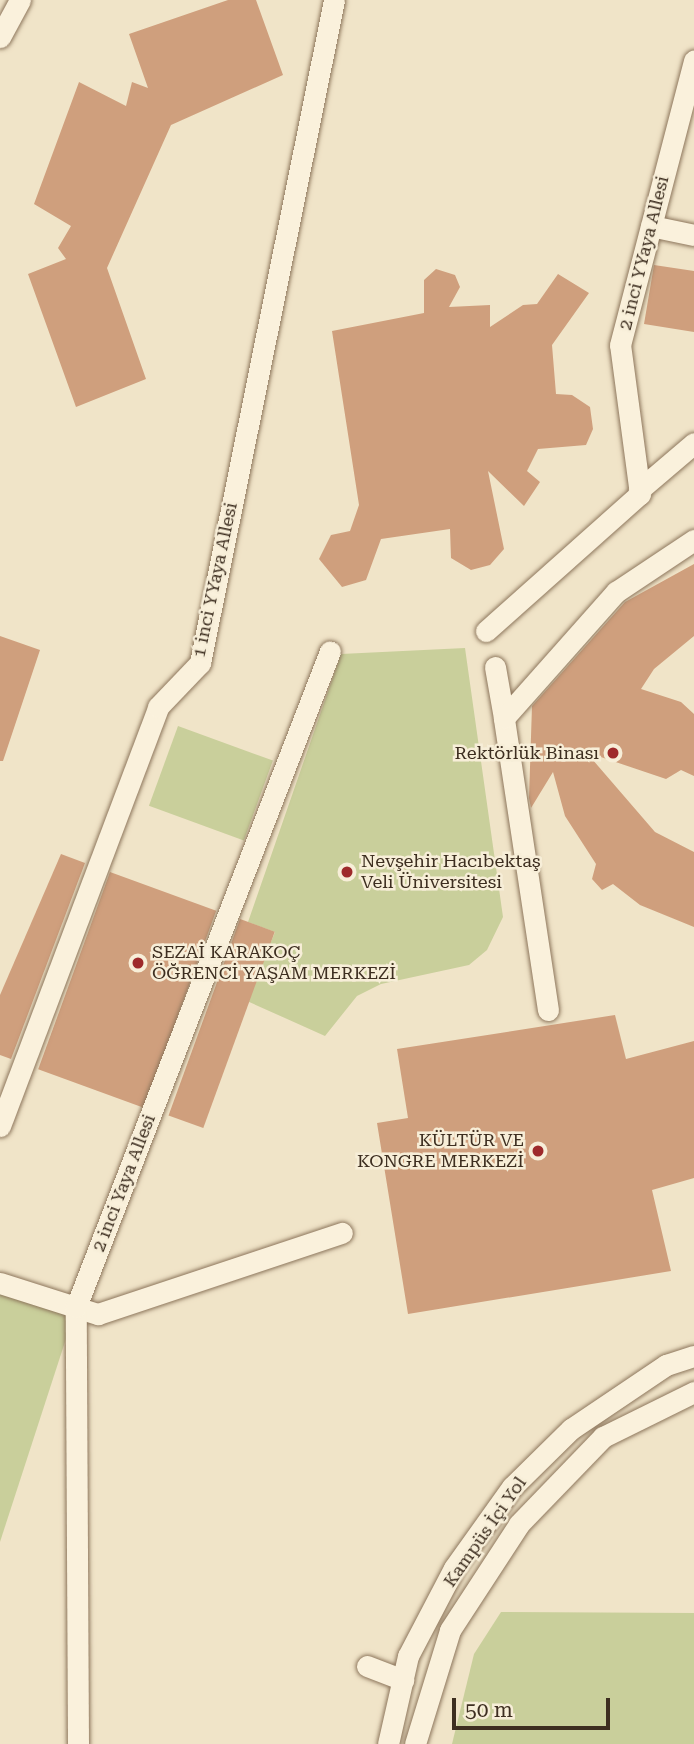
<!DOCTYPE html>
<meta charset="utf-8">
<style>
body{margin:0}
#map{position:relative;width:694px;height:1744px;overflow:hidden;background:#f0e4c8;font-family:"Roboto Serif",serif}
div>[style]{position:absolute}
.green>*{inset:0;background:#c9cf9b;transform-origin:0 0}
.building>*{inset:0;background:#cf9f7d;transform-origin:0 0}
.roads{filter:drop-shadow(0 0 2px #8d765c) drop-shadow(0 0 2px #8d765c)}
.street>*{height:21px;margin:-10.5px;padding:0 10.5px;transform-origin:10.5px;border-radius:10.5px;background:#faf1dc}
.dots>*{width:19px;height:19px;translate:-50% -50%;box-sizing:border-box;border:4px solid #f7eed8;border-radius:50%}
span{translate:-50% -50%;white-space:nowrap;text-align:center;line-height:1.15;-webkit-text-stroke:5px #f7eed8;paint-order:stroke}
.street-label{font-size:18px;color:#3d2e20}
.poi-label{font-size:18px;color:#3d2e20}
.right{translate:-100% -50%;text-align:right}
.left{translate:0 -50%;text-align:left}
.scale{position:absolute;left:452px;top:1698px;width:158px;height:32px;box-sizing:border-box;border:4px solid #3d2e20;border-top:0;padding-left:9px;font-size:21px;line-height:24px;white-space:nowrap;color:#3d2e20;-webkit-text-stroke:5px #f7eed8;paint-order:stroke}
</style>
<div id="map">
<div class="green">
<i style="clip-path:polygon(465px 648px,503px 917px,487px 950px,469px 965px,381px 984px,357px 996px,325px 1036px,247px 1001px,275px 932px,248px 922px,341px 654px)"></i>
<i style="left:178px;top:726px;width:101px;height:85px;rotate:20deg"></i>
<i style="left:0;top:1283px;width:80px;height:461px;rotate:18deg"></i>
<i style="clip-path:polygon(501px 1612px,694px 1613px,694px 1744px,452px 1744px,474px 1654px)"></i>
</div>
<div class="building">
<i style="clip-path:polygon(228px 0,256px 0,283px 75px,171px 125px,107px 268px,146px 379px,76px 407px,28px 274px,66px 259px,58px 248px,71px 226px,34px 204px,79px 82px,126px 106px,132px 82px,148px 88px,129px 34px)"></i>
<i style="clip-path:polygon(654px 265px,694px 271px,694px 332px,644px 324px)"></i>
<i style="clip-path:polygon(436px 269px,455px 275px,460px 287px,449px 307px,490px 305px,490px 327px,523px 305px,537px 304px,558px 274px,589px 293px,552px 345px,556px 394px,572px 395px,590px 407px,593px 429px,586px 445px,538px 449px,527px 471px,540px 482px,524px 506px,488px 471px,504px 549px,490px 565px,471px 570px,451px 558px,450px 529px,381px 539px,366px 580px,342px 587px,319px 559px,331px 535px,350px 531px,359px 505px,332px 331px,424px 313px,424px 280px)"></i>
<i style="clip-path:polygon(694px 564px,694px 636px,654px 669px,641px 689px,681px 702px,694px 714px,694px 776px,681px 770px,666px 779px,586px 752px,655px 832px,694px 852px,694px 927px,640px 905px,613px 884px,602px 890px,592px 879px,596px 864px,565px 816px,553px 772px,531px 808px,529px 798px,532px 706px,625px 602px)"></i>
<i style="clip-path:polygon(0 636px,40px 650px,3px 761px,0 761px)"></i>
<i style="clip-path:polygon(61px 854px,85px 863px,11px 1059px,0 1055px,0 995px)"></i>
<i style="left:110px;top:872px;width:113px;height:210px;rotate:20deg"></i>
<i style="left:240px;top:919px;width:37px;height:209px;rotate:20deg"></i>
<i style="clip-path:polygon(615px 1015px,626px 1059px,694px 1041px,694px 1178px,652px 1190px,671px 1271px,408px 1314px,377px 1123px,408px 1118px,397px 1049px)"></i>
</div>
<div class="roads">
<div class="street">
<i style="left:0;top:37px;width:42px;rotate:-61.6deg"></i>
<i style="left:651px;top:226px;width:44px;rotate:11.8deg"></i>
<i style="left:639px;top:490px;width:72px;rotate:-40.5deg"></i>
<i style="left:486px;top:631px;width:206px;rotate:-41.7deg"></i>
<i style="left:640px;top:494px;width:150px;rotate:-97.6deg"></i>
<i style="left:620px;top:345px;width:294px;rotate:-75.4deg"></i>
<i style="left:495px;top:667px;width:52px;rotate:80deg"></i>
<i style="left:548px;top:1010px;width:295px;rotate:-98.6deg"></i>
<i style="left:504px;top:718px;width:169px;rotate:-48.4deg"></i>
<i style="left:616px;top:592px;width:94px;rotate:-33.7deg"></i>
<i style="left:0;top:1126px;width:448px;rotate:-69.3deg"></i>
<i style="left:158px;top:707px;width:61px;rotate:-46.3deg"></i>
<i style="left:200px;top:663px;width:676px;rotate:-78.57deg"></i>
<i style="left:0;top:1283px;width:103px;rotate:17.6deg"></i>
<i style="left:98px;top:1314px;width:257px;rotate:-18.4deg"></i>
<i style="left:367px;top:1666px;width:39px;rotate:21deg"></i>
<i style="left:78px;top:1744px;width:437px;rotate:-90.3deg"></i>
<i style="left:76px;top:1307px;width:703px;rotate:-68.83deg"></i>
<i style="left:388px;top:1744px;width:90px;rotate:-77.2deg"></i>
<i style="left:408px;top:1656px;width:99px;rotate:-62.4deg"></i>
<i style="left:454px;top:1568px;width:100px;rotate:-54.4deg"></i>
<i style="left:512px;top:1487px;width:83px;rotate:-44.5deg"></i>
<i style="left:571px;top:1429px;width:115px;rotate:-34deg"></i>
<i style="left:666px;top:1365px;width:29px;rotate:-18deg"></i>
<i style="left:415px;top:1744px;width:119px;rotate:-72.9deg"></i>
<i style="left:450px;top:1630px;width:126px;rotate:-56.9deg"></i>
<i style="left:519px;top:1524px;width:121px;rotate:-46deg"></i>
<i style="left:603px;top:1437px;width:102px;rotate:-26.3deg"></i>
</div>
</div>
<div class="dots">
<i style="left:613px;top:753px;background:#9e2a2b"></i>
<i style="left:347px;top:872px;background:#9e2a2b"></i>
<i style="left:138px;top:963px;background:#9e2a2b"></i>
<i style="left:538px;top:1151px;background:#9e2a2b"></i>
</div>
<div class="street-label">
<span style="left:644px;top:253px;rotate:-76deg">2 inci YYaya Allesi</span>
<span style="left:215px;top:580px;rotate:-78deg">1 inci YYaya Allesi</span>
<span style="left:124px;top:1183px;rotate:-69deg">2 inci Yaya Allesi</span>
<span style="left:485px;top:1532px;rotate:-55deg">Kampüs İçi Yol</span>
</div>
<div class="poi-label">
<span class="right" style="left:599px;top:753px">Rektörlük Binası</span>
<span class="left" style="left:361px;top:872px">Nevşehir Hacıbektaş<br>Veli Üniversitesi</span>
<span class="left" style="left:152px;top:963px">SEZAİ KARAKOÇ<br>ÖĞRENCİ YAŞAM MERKEZİ</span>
<span class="right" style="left:524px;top:1151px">KÜLTÜR VE<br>KONGRE MERKEZİ</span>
</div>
<div class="scale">50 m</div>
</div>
